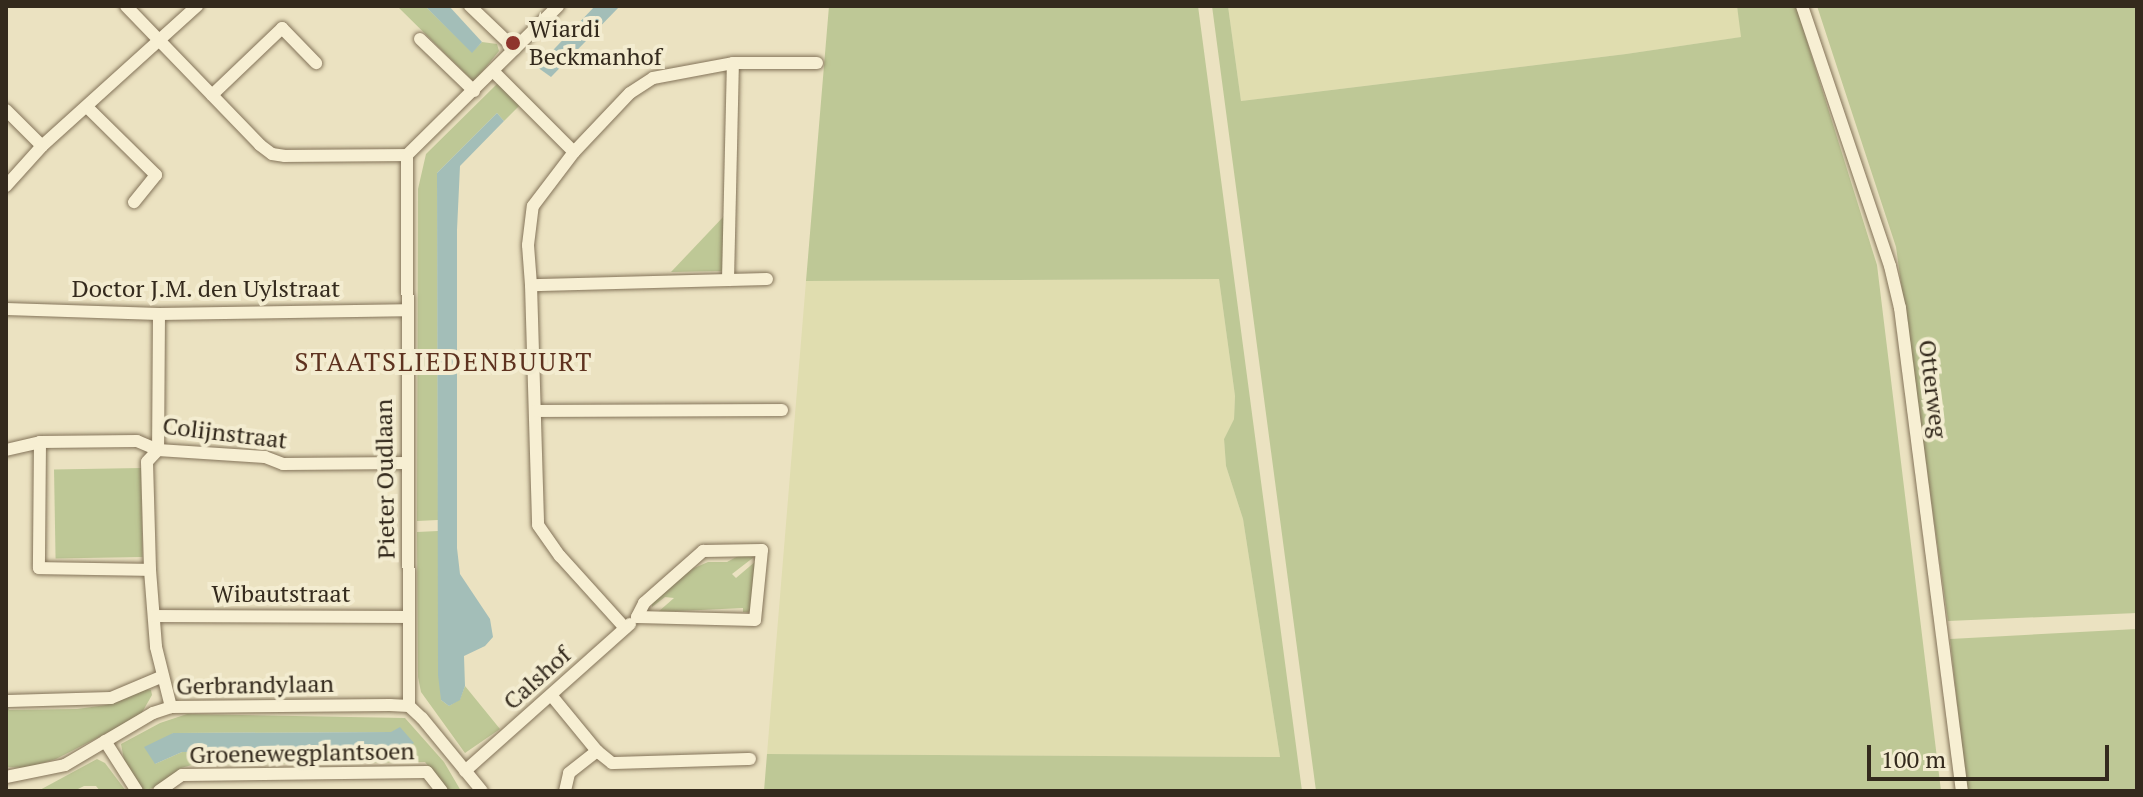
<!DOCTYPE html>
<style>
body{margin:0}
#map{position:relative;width:2143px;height:797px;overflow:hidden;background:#ebe2c1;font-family:"PT Serif",serif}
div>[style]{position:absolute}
.farmland>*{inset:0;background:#e0ddaf}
.green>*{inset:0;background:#bec896;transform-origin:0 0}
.water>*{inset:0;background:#a3beb8}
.roads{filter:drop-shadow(0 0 2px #837359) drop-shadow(0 0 2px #837359)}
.minor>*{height:12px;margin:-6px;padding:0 6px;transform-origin:6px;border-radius:6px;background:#f7efd3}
.dots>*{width:22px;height:22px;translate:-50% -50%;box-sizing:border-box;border:4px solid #f3ecd0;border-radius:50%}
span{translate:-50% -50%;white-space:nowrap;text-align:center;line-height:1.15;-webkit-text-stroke:8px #f3ecd0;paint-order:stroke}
.poi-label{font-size:24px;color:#342a1d}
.left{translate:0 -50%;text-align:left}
.street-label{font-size:24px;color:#342a1d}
.neighbourhood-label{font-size:26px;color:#5e321f;letter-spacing:2px}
.frame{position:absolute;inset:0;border:8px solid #342a1d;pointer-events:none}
.scale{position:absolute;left:1867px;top:745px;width:242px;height:36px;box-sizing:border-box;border:4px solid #342a1d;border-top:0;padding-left:10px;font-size:24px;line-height:28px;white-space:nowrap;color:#342a1d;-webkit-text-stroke:6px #f3ecd0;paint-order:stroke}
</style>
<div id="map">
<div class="farmland">
<i style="clip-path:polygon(1228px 6px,1737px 6px,1742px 37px,1626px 54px,1241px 101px)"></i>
<i style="clip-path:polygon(1219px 279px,1235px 396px,1234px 419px,1224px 439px,1226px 466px,1243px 519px,1280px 757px,767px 754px,806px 281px)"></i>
</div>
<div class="green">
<i style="clip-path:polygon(397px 6px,425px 6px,472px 52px,482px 42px,497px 44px,499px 51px,474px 82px)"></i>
<i style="clip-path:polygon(829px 6px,1198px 6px,1302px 791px,764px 791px,767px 754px,1280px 757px,1243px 519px,1226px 466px,1224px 439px,1234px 419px,1235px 396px,1219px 279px,806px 281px)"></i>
<i style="clip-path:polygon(1212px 6px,1228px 6px,1241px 101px,1626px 54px,1741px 37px,1737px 6px,1796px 6px,1877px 265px,1941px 791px,1316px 791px)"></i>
<i style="clip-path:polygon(1817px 6px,2137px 6px,2137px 613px,1948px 621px,1896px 247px)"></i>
<i style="clip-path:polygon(498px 83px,520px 105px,504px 121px,497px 113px,437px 173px,438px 520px,417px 521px,418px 189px,426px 154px)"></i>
<i style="clip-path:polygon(725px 215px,723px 271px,671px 272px)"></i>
<i style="left:141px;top:468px;width:89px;height:87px;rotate:89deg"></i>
<i style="clip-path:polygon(438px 531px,441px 700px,449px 706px,460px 699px,465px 686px,500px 729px,465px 753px,421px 692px,418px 677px,417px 532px)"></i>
<i style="clip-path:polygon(740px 555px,754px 557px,732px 574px,736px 578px,756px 561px,753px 608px,749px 612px,743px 612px,743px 608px,658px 612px,674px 598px,665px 597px,652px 607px,652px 601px,692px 569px,708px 562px,727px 562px)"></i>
<i style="clip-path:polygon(2137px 629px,2137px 791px,1967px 791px,1950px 639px)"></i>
<i style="clip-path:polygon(144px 689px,151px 690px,152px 695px,140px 716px,56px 759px,26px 768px,6px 767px,6px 700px,9px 710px,77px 709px,106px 705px)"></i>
<i style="clip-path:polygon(evenodd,187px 714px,405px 718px,444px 762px,461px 791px,449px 791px,425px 762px,192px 765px,181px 768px,158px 786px,144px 791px,125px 765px,121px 744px,160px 723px,187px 714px,400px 728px,399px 751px,182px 752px,155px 764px,173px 733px,392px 732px,400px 728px)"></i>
<i style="clip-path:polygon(97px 759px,105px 763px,126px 791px,100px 791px,96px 786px,84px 786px,74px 791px,38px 791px)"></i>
</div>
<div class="water">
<i style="clip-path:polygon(425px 6px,449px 6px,482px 42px,472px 53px)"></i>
<i style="clip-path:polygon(595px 6px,620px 6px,551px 77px,537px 67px)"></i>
<i style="clip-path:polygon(497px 113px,504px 121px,460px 166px,457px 230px,457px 548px,460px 574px,490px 619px,493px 637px,485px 646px,464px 656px,465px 686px,460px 700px,449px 706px,441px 700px,438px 675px,437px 173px)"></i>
<i style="clip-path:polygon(400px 727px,414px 743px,399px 751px,182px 752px,155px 764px,144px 747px,173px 733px,391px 732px)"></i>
</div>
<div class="roads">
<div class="minor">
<i style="left:126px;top:6px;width:193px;rotate:46deg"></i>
<i style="left:260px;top:145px;width:15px;rotate:37deg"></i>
<i style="left:272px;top:154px;width:13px;rotate:9deg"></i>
<i style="left:285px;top:156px;width:122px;rotate:-0.5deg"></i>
<i style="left:407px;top:155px;width:212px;rotate:-44.6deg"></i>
<i style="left:470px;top:6px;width:62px;rotate:43.7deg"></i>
<i style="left:1802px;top:6px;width:274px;rotate:71.3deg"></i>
<i style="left:1890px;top:266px;width:43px;rotate:76.6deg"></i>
<i style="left:1900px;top:308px;width:487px;rotate:82.7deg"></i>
<i style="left:420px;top:39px;width:75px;rotate:43.9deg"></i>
<i style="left:494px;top:72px;width:113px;rotate:45deg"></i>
<i style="left:212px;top:95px;width:97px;rotate:-43.7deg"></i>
<i style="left:282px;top:28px;width:49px;rotate:45.8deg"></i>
<i style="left:87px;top:107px;width:97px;rotate:44.6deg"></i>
<i style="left:156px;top:175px;width:35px;rotate:129deg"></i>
<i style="left:6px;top:110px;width:51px;rotate:45deg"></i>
<i style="left:407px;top:155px;width:551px;rotate:89.79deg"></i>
<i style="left:6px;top:186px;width:54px;rotate:-48deg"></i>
<i style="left:42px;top:146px;width:209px;rotate:-42.1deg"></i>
<i style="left:767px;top:279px;width:236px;rotate:178.5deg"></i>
<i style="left:531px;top:285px;width:40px;rotate:-94.3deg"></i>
<i style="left:528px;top:245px;width:39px;rotate:-83deg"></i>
<i style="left:533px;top:206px;width:68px;rotate:-52.8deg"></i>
<i style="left:574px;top:152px;width:81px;rotate:-46.5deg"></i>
<i style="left:630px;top:93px;width:27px;rotate:-33deg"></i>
<i style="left:653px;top:78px;width:81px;rotate:-10.6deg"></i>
<i style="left:733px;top:63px;width:84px"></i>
<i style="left:728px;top:280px;width:217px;rotate:-88.7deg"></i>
<i style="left:531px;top:285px;width:240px;rotate:88.3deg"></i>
<i style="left:538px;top:525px;width:38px;rotate:55deg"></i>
<i style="left:560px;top:556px;width:97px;rotate:47.9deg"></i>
<i style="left:6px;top:309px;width:153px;rotate:1.9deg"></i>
<i style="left:159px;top:314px;width:246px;rotate:-0.9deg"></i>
<i style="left:159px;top:314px;width:136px;rotate:90.4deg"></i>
<i style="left:158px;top:450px;width:16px;rotate:133deg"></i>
<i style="left:147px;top:462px;width:108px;rotate:88.4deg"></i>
<i style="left:150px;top:570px;width:77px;rotate:85.5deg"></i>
<i style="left:156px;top:647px;width:62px;rotate:76deg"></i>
<i style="left:535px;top:411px;width:247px;rotate:-0.2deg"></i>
<i style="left:40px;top:442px;width:126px;rotate:90.5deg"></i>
<i style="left:39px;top:568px;width:111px;rotate:1deg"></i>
<i style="left:6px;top:450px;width:35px;rotate:-13deg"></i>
<i style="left:40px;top:442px;width:97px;rotate:-0.6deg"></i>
<i style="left:137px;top:441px;width:23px;rotate:23deg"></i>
<i style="left:158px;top:450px;width:107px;rotate:3.7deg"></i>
<i style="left:265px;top:457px;width:19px;rotate:21deg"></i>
<i style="left:283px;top:464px;width:124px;rotate:-0.5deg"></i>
<i style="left:762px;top:550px;width:70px;rotate:95.7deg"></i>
<i style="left:755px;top:620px;width:118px;rotate:-178.5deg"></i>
<i style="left:637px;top:617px;width:16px;rotate:-63deg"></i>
<i style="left:644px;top:603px;width:79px;rotate:-41.4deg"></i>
<i style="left:703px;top:551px;width:59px;rotate:-1deg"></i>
<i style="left:155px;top:616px;width:253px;rotate:0.2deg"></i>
<i style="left:551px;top:695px;width:72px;rotate:50.6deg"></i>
<i style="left:597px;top:751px;width:19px;rotate:39deg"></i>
<i style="left:612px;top:763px;width:138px;rotate:-1.7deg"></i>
<i style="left:8px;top:701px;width:103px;rotate:-1.7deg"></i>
<i style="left:111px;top:698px;width:56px;rotate:-22.9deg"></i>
<i style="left:105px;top:741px;width:59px;rotate:57.4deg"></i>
<i style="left:465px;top:771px;width:221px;rotate:-41.7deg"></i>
<i style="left:6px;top:777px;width:60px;rotate:-11.5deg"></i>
<i style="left:65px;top:765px;width:102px;rotate:-30.6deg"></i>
<i style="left:153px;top:713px;width:19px;rotate:-18deg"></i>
<i style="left:171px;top:707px;width:219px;rotate:-0.5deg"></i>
<i style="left:390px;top:705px;width:19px;rotate:3deg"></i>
<i style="left:409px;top:706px;width:18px;rotate:43deg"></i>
<i style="left:422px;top:718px;width:94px;rotate:50.6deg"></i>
<i style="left:159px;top:791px;width:28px;rotate:-35deg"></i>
<i style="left:182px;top:775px;width:245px;rotate:-0.7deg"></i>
<i style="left:427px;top:772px;width:24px;rotate:52deg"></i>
<i style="left:565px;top:791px;width:18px;rotate:-77deg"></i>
<i style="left:569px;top:773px;width:36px;rotate:-38deg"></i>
</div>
</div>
<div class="dots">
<i style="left:513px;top:43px;background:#8f352d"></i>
</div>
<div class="poi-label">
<span class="left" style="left:529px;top:43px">Wiardi<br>Beckmanhof</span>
</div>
<div class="street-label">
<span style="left:206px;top:289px">Doctor J.M. den Uylstraat</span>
<span style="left:1933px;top:389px;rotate:83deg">Otterweg</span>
<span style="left:225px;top:433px;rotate:7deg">Colijnstraat</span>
<span style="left:385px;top:479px;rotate:-91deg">Pieter Oudlaan</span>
<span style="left:281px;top:594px">Wibautstraat</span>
<span style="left:537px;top:678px;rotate:-42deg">Calshof</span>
<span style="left:255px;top:685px;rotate:-1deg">Gerbrandylaan</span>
<span style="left:302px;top:753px;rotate:-1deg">Groenewegplantsoen</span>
</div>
<div class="neighbourhood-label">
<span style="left:444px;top:362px">STAATSLIEDENBUURT</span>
</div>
<div class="frame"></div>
<div class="scale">100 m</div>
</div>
